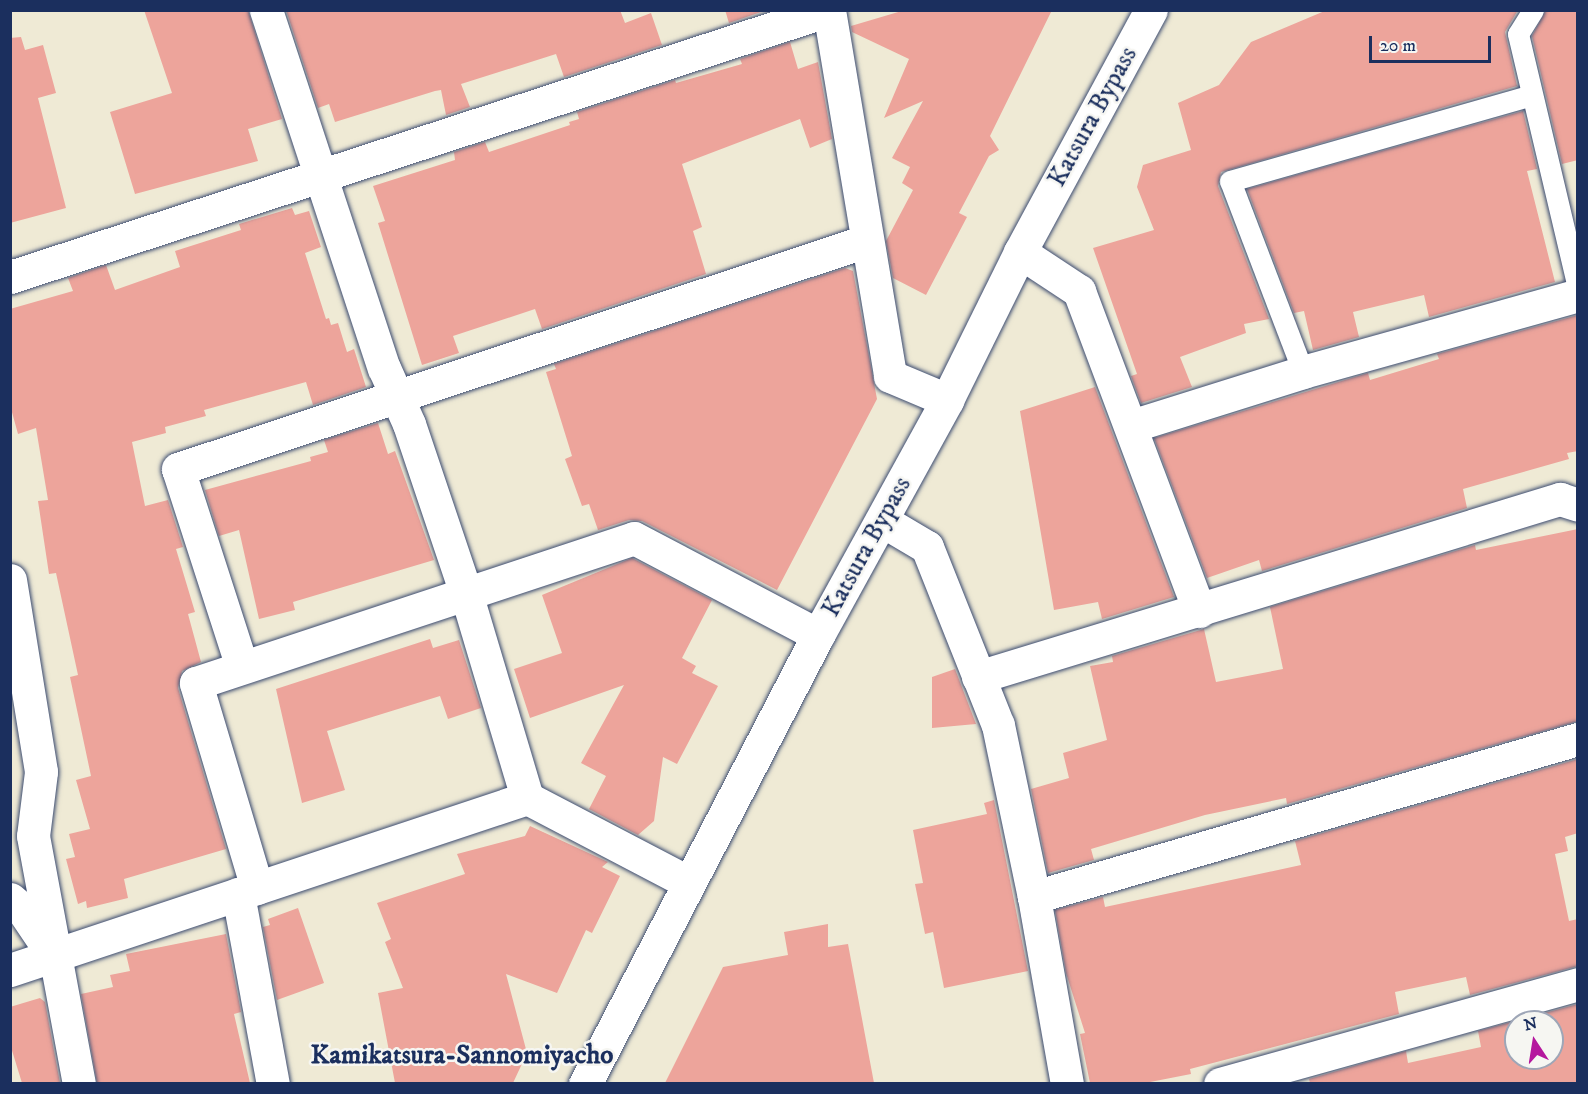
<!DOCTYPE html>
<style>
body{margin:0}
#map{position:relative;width:1588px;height:1094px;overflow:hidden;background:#efead5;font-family:"IM FELL DW Pica",serif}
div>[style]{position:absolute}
.building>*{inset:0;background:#eda49b}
.roads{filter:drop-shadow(0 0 2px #3b4b70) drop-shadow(0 0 2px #3b4b70)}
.lane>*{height:21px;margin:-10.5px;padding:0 10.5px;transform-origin:10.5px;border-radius:10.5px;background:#fff}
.street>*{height:33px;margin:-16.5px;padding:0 16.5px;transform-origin:16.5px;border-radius:16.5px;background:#fff}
.highway>*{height:33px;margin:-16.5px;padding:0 16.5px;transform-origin:16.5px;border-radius:16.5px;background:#fff}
span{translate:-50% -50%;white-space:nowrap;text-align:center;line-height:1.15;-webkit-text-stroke:5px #f6f6f2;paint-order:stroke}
.street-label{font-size:26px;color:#1b2f5e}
.neighbourhood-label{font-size:27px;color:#1b2f5e;font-weight:700}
.frame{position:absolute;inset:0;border:12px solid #1b2f5e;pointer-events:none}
.north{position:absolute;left:1504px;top:1010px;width:60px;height:60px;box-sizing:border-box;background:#f6f6f2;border:2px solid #9ea6b7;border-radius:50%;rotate:348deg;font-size:16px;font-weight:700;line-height:24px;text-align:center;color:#1b2f5e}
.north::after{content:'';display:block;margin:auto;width:21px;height:27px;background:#b5179e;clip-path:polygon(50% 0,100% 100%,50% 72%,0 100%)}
.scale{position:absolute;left:1369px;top:36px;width:122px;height:27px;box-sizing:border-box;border:3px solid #1b2f5e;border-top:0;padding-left:8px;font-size:18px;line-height:21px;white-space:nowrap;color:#1b2f5e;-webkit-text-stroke:4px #f6f6f2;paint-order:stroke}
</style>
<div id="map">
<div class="building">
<i style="clip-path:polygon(144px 10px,248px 10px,282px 119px,248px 129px,258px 161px,135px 194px,110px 112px,172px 93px)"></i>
<i style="clip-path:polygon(286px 10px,620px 10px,625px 23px,651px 13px,662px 45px,564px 77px,556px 54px,461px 84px,470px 107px,446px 115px,441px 90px,435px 91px,335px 122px,329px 104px,318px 108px)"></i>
<i style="clip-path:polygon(725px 10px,767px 10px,729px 23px)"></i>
<i style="clip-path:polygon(905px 10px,1052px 10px,990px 136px,999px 150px,989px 156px,959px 213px,967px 217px,926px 295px,893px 278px,886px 241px,913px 190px,902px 183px,910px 167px,892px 158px,923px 101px,884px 118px,909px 59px,852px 32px,851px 26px)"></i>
<i style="clip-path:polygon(1327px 10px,1518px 10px,1505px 32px,1517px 86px,1221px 172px,1218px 186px,1269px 319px,1244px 324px,1246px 333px,1180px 357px,1192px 387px,1141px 403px,1131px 376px,1137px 374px,1093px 248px,1154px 230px,1137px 187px,1143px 165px,1191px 150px,1178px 103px,1219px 85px,1251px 42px)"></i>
<i style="clip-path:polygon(1546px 10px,1578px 10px,1578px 160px,1562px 164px,1532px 36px)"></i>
<i style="clip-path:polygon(21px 37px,25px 50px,43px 45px,56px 93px,38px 98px,66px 208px,10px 223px,10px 38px)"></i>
<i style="clip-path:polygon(790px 42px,798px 69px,818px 62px,832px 139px,810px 148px,800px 119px,682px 164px,702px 227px,693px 231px,706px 274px,542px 329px,535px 309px,453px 336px,459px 353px,422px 365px,378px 223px,385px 221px,373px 186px,455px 160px,454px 152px,485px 142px,489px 152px,570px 125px,569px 122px,579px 119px,577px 112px,675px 80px,676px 83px,742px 64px,740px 59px)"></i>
<i style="clip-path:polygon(1523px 111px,1537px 169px,1527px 171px,1555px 282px,1429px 317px,1424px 295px,1353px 312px,1359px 337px,1313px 350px,1304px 311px,1294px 313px,1247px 189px)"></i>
<i style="clip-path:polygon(292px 208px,295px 215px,309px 211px,321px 247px,305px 253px,326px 319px,329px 318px,331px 325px,338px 323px,347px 352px,354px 349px,366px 387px,313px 405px,306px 382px,204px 410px,206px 416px,165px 427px,166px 433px,132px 442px,145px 506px,168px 500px,183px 547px,176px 549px,195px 612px,188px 614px,201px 662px,182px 671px,178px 688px,226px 849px,124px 879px,128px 898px,87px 908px,86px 901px,78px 904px,66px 859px,75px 857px,69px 834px,90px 829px,76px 780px,91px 776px,70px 677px,78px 675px,56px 573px,49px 574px,38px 501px,48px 500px,36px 428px,18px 434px,10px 405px,10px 309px,73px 291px,68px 278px,106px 265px,115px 290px,180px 267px,175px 251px,241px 230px,239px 224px)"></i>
<i style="clip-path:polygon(845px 268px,853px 271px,877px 399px,777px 590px,642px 521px,629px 520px,598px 530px,589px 504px,582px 506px,565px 459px,572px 456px,546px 372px,556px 369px,554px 364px)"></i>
<i style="clip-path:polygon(1578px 315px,1578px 451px,1567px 453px,1569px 459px,1463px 489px,1467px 508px,1262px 571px,1259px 560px,1207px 578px,1154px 438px,1368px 373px,1370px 380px,1439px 359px,1437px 354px)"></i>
<i style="clip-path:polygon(1095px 387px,1174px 597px,1102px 619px,1098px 602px,1054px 610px,1020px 411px)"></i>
<i style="clip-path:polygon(378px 423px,388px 454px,395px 451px,434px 560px,293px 602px,295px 610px,259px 619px,239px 530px,219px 536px,205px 490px,311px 461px,310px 457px,328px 452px,324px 440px)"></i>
<i style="clip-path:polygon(1578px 529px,1578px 721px,1287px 804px,1286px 798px,1205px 815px,1091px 849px,1094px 860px,1048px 873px,1031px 789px,1069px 778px,1063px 753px,1107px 740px,1090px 666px,1113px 662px,1112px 656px,1204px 629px,1216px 682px,1283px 669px,1270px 607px,1475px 545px,1476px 550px)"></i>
<i style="clip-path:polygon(632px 558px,712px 600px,682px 658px,696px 666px,692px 673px,718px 686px,677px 764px,663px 757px,654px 821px,638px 835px,589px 809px,606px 776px,581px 763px,624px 685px,530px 718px,514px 669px,562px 653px,542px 595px)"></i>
<i style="clip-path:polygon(430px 639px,433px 648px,459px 640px,481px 708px,448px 719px,440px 696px,327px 731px,345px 790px,302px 803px,276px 689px)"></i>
<i style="clip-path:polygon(955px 669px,976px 724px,932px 728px,932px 677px)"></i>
<i style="clip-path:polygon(1578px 759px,1578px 833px,1565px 837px,1568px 851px,1555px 854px,1569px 921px,1578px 919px,1578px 966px,1470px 995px,1466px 977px,1395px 992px,1399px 1014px,1190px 1069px,1191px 1074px,1145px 1083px,1090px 1083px,1080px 1034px,1085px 1033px,1066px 973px,1055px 910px,1103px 897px,1105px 907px,1301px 865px,1295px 841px)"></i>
<i style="clip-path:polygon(994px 800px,1028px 971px,944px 988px,933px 932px,925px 934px,915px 884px,923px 883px,913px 830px,987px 814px,984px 803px)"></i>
<i style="clip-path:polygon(530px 826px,608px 862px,602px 867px,620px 876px,592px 933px,586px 930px,557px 993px,506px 974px,527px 1053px,513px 1083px,395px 1083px,378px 993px,403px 988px,385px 942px,391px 939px,377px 903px,465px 874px,457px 854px,525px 836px)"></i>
<i style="clip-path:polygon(298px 908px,324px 983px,277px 1000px,263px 927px,270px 925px,268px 919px)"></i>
<i style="clip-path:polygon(828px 924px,828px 947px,848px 944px,874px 1083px,665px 1083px,723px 967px,788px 955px,784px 932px)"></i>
<i style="clip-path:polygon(226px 934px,241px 1012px,234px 1014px,250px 1083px,97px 1083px,81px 994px,113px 987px,110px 975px,130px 971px,126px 954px)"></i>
<i style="clip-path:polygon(40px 998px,45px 1002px,60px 1083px,22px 1083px,10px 1044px,10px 1007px)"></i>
<i style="clip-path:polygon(evenodd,1578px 1004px,1578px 1083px,1310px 1083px,1309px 1079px,1406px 1051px,1408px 1063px,1481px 1047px,1478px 1031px,1578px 1004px,1516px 1022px,1552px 1022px,1552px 1058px,1516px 1058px,1516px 1022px)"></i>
</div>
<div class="roads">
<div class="lane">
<i style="left:1533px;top:10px;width:28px;rotate:122deg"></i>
<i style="left:1518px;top:34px;width:260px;rotate:76.7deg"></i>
<i style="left:1303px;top:372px;width:204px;rotate:-110.9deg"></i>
<i style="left:1230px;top:181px;width:313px;rotate:-15.9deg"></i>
</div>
<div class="street">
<i style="left:266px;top:10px;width:377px;rotate:71.8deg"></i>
<i style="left:384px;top:368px;width:61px;rotate:65.9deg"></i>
<i style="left:409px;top:424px;width:178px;rotate:71.4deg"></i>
<i style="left:466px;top:593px;width:214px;rotate:73.4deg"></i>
<i style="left:829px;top:10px;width:371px;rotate:80.5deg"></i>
<i style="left:890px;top:376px;width:62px;rotate:22.8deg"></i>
<i style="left:1020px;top:252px;width:71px;rotate:33.5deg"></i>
<i style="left:1079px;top:291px;width:342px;rotate:69.4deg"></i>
<i style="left:10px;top:277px;width:861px;rotate:-18.06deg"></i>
<i style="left:1131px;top:426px;width:180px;rotate:-17.4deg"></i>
<i style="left:1303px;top:372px;width:286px;rotate:-15.6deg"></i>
<i style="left:883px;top:521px;width:51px;rotate:30.6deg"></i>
<i style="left:927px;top:547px;width:192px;rotate:68.3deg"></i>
<i style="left:998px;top:725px;width:176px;rotate:78.2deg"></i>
<i style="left:1034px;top:897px;width:190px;rotate:80deg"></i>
<i style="left:10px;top:580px;width:194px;rotate:80.8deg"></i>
<i style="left:41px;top:772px;width:64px;rotate:97.1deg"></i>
<i style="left:33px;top:836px;width:252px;rotate:79.5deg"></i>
<i style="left:242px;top:667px;width:208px;rotate:-107.9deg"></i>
<i style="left:178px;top:469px;width:725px;rotate:-18.33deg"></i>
<i style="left:978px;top:677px;width:609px;rotate:-17.01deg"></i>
<i style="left:1560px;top:499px;width:19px;rotate:18deg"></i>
<i style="left:257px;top:888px;width:214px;rotate:-106.6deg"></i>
<i style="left:196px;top:683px;width:461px;rotate:-18.3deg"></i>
<i style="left:634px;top:538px;width:208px;rotate:27.8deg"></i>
<i style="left:238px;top:894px;width:193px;rotate:79.6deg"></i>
<i style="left:1034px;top:897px;width:566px;rotate:-16.2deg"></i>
<i style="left:10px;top:899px;width:16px;rotate:40deg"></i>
<i style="left:22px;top:909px;width:45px;rotate:56deg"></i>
<i style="left:10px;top:970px;width:545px;rotate:-18.4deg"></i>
<i style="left:527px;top:798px;width:182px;rotate:27.6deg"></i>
<i style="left:1220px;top:1084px;width:372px;rotate:-15.6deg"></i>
</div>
<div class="highway">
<i style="left:585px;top:1084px;width:506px;rotate:-62.57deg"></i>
<i style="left:818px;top:635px;width:268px;rotate:-61.2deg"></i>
<i style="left:947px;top:400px;width:165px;rotate:-63.7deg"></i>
<i style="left:1020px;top:252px;width:275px;rotate:-61.6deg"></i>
</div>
</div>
<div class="street-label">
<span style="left:1093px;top:117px;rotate:-61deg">Katsura Bypass</span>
<span style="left:867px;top:547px;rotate:-61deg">Katsura Bypass</span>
</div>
<div class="neighbourhood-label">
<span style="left:462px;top:1056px">Kamikatsura-Sannomiyacho</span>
</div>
<div class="frame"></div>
<div class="north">N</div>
<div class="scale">20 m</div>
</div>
